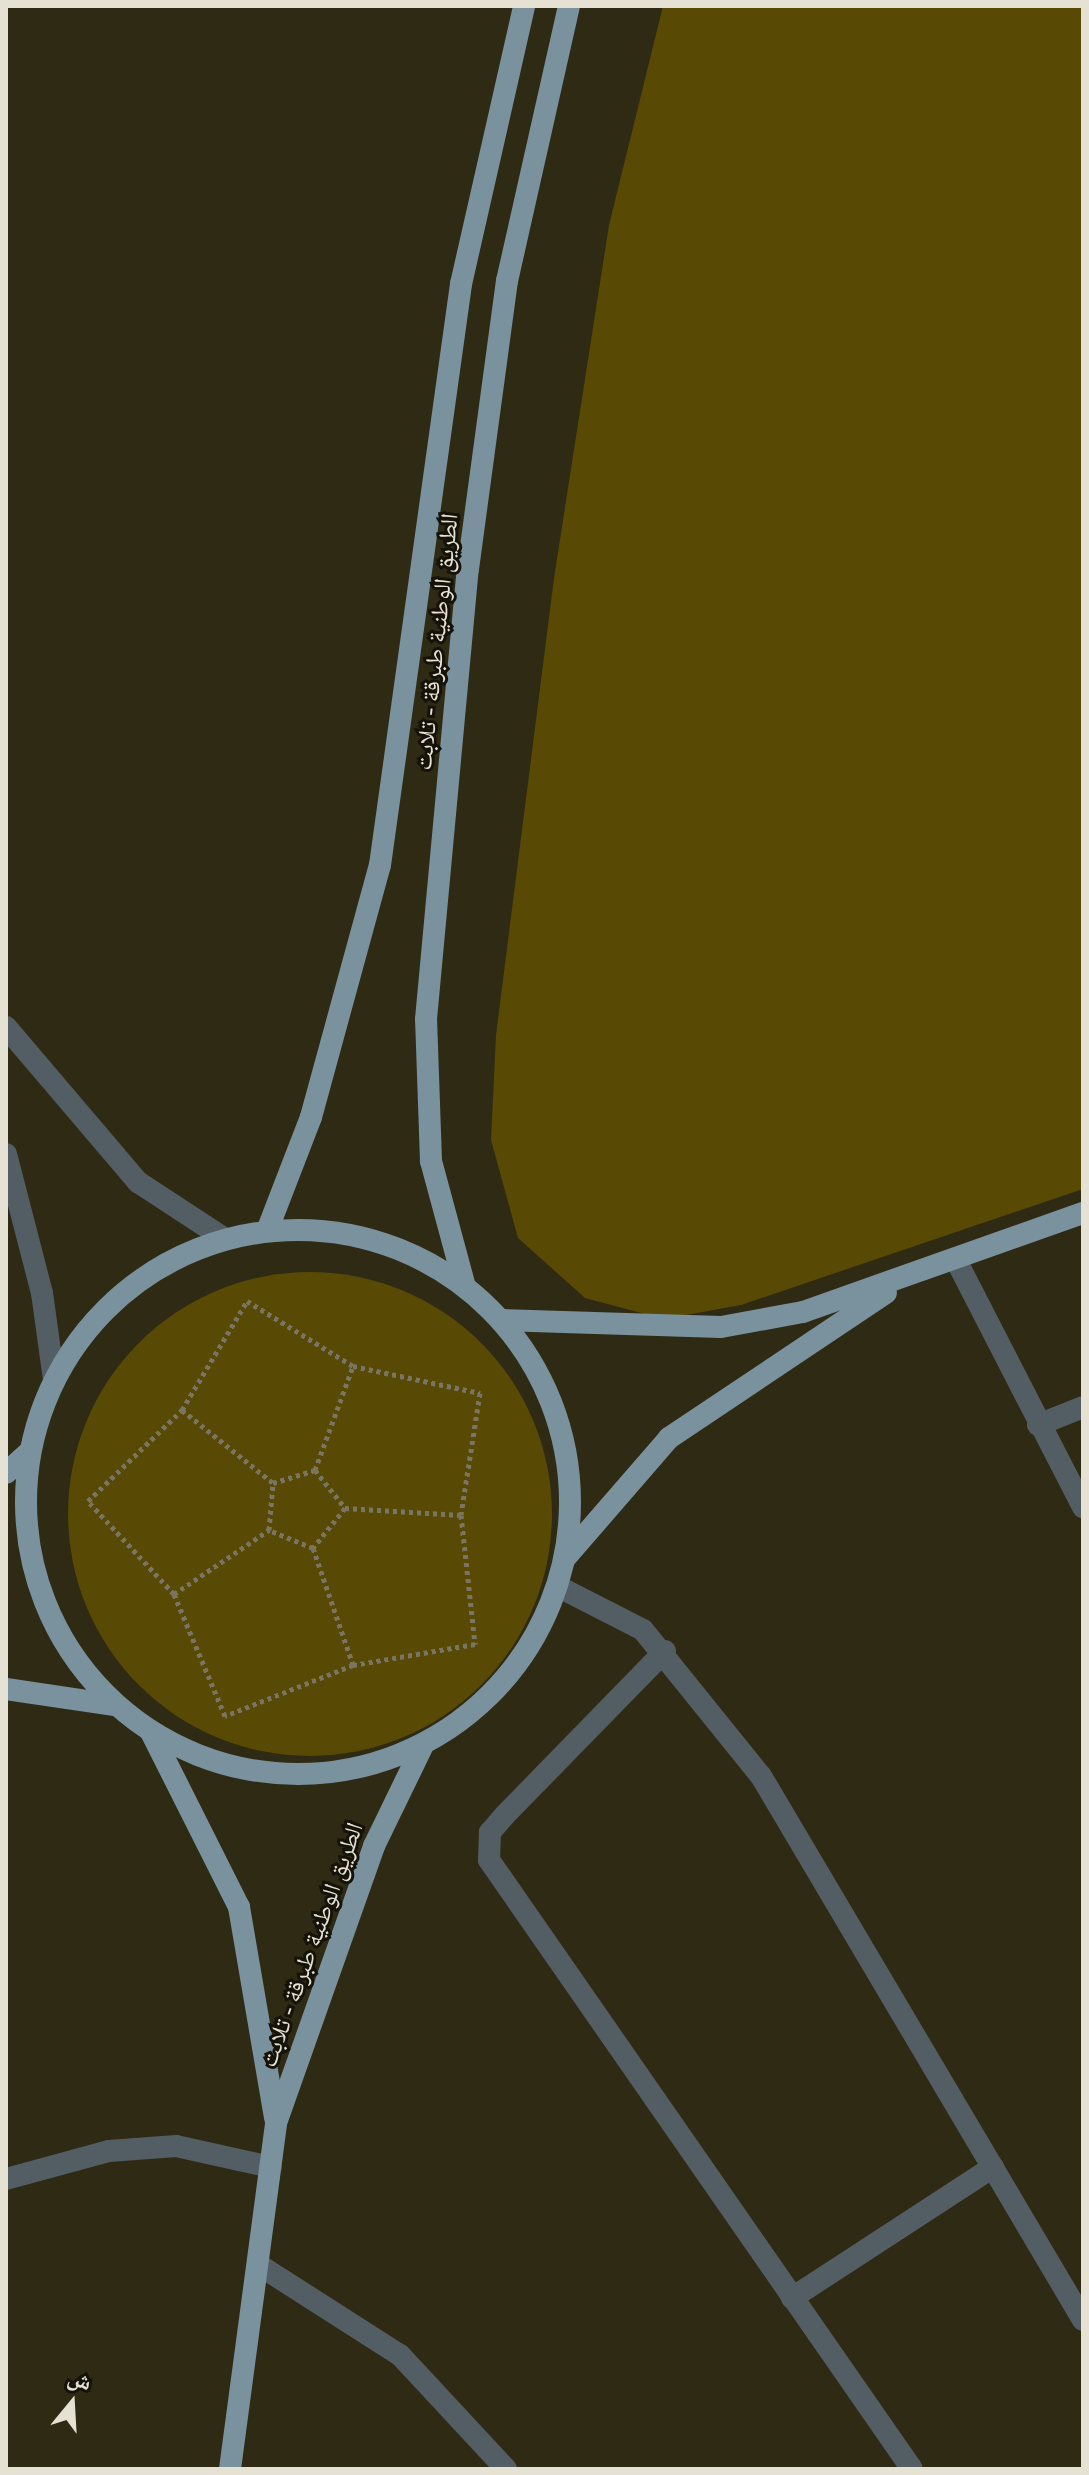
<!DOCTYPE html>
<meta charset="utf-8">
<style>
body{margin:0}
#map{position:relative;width:1089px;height:2475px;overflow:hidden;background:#2f2a13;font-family:"Times New Roman","Noto Naskh Arabic",serif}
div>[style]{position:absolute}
.green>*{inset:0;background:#584904}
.round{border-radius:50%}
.path>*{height:5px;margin-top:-2.5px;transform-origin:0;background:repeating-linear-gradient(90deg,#797562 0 4px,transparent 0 8px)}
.minor>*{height:22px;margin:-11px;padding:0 11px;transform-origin:11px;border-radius:11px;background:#535e64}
.tertiary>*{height:22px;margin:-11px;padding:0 11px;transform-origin:11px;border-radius:11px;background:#535e64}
.primary>*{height:22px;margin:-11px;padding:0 11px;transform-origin:11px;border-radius:11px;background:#7a929e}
.primary>.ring{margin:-11px;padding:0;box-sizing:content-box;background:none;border:22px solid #7a929e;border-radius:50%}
span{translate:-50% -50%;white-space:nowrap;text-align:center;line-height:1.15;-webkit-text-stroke:6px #151209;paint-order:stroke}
.street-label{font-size:24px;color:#e5e2d4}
.frame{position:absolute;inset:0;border:8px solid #e5e2d4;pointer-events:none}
.north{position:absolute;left:32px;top:2363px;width:80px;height:80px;-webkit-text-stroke:6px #151209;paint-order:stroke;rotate:18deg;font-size:22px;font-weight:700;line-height:32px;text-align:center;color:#e5e2d4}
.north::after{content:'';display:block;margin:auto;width:28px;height:36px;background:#e5e2d4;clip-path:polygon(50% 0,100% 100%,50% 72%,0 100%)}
</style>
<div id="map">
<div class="green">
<i style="clip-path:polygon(663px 6px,1083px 6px,1083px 1189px,741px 1305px,664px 1319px,585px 1298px,518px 1238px,491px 1140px,496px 1035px,554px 578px,609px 225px)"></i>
<i class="round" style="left:68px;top:1272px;width:484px;height:484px"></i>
</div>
<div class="path">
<i style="left:247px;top:1301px;width:124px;rotate:31.5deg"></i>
<i style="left:353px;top:1366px;width:130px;rotate:12deg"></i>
<i style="left:480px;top:1393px;width:123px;rotate:98.9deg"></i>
<i style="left:461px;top:1515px;width:130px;rotate:83.8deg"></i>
<i style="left:475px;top:1644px;width:124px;rotate:170.2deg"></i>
<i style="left:353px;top:1665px;width:138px;rotate:158.3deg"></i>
<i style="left:225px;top:1716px;width:132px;rotate:-112.7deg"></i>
<i style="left:174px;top:1594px;width:127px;rotate:-132.8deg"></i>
<i style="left:88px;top:1501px;width:131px;rotate:-44.1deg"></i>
<i style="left:182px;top:1410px;width:127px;rotate:-59.2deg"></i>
<i style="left:182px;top:1410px;width:117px;rotate:38.7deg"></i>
<i style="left:315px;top:1470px;width:48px;rotate:51.7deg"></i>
<i style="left:345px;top:1508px;width:51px;rotate:128.7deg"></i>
<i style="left:313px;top:1548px;width:48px;rotate:-157.8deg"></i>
<i style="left:269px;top:1530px;width:47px;rotate:-85.1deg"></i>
<i style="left:273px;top:1483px;width:44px;rotate:-17.2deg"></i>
<i style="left:315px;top:1470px;width:111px;rotate:-69.9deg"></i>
<i style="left:345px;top:1508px;width:116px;rotate:3.5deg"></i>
<i style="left:313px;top:1548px;width:124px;rotate:71.1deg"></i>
<i style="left:174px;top:1594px;width:115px;rotate:-34deg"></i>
</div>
<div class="minor">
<i style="left:956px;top:1260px;width:278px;rotate:62.8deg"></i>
<i style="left:1038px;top:1425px;width:48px;rotate:-21.8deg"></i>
<i style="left:559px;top:1587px;width:94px;rotate:27.1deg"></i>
<i style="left:643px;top:1630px;width:188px;rotate:51.1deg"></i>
<i style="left:761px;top:1776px;width:632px;rotate:59.38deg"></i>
<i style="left:665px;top:1651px;width:229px;rotate:134.3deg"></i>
<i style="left:505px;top:1815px;width:23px;rotate:131deg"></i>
<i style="left:490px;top:1832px;width:28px;rotate:92deg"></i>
<i style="left:489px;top:1860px;width:741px;rotate:55.22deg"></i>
<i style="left:6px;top:2179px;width:107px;rotate:-15.2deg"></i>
<i style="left:109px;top:2151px;width:67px;rotate:-4.3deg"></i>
<i style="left:176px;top:2146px;width:97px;rotate:12.5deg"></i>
<i style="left:259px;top:2265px;width:167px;rotate:32.6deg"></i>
<i style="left:400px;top:2355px;width:156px;rotate:47.1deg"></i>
<i style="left:792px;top:2298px;width:240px;rotate:-33.1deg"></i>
</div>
<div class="tertiary">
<i style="left:6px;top:1027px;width:204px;rotate:49.6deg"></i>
<i style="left:138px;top:1182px;width:104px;rotate:33.2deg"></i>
<i style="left:6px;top:1154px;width:144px;rotate:75.5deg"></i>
<i style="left:42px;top:1293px;width:87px;rotate:82.1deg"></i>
</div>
<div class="primary">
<i class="ring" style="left:26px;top:1230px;width:522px;height:522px"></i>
<i style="left:267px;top:1231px;width:122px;rotate:-68.9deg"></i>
<i style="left:311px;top:1117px;width:261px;rotate:-74.7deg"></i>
<i style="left:380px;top:865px;width:587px;rotate:-82.06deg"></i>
<i style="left:461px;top:284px;width:285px;rotate:-77.2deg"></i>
<i style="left:465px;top:1287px;width:131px;rotate:-105.1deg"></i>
<i style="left:431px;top:1161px;width:142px;rotate:-92deg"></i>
<i style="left:426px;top:1019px;width:452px;rotate:-84.7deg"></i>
<i style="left:468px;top:569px;width:291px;rotate:-82.3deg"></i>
<i style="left:507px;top:281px;width:282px;rotate:-77.3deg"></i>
<i style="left:501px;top:1320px;width:220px;rotate:1.8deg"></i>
<i style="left:721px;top:1327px;width:83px;rotate:-10.4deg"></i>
<i style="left:803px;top:1312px;width:297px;rotate:-19.5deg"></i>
<i style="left:6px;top:1473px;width:31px;rotate:-42deg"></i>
<i style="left:566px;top:1557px;width:157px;rotate:-49.1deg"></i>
<i style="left:669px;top:1438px;width:261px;rotate:-33.8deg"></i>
<i style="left:6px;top:1689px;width:110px;rotate:8.4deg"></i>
<i style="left:151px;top:1732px;width:196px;rotate:63.3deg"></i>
<i style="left:239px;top:1907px;width:214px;rotate:80.3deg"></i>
<i style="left:230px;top:2469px;width:349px;rotate:-82.4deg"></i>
<i style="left:276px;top:2123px;width:294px;rotate:-70.5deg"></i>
<i style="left:374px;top:1846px;width:112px;rotate:-64.1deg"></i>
</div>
<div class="street-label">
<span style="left:437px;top:642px;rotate:-84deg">الطريق الوطنية طبرقة - تلابت</span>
<span style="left:312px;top:1945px;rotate:-70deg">الطريق الوطنية طبرقة - تلابت</span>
</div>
<div class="frame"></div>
<div class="north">ش</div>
</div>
